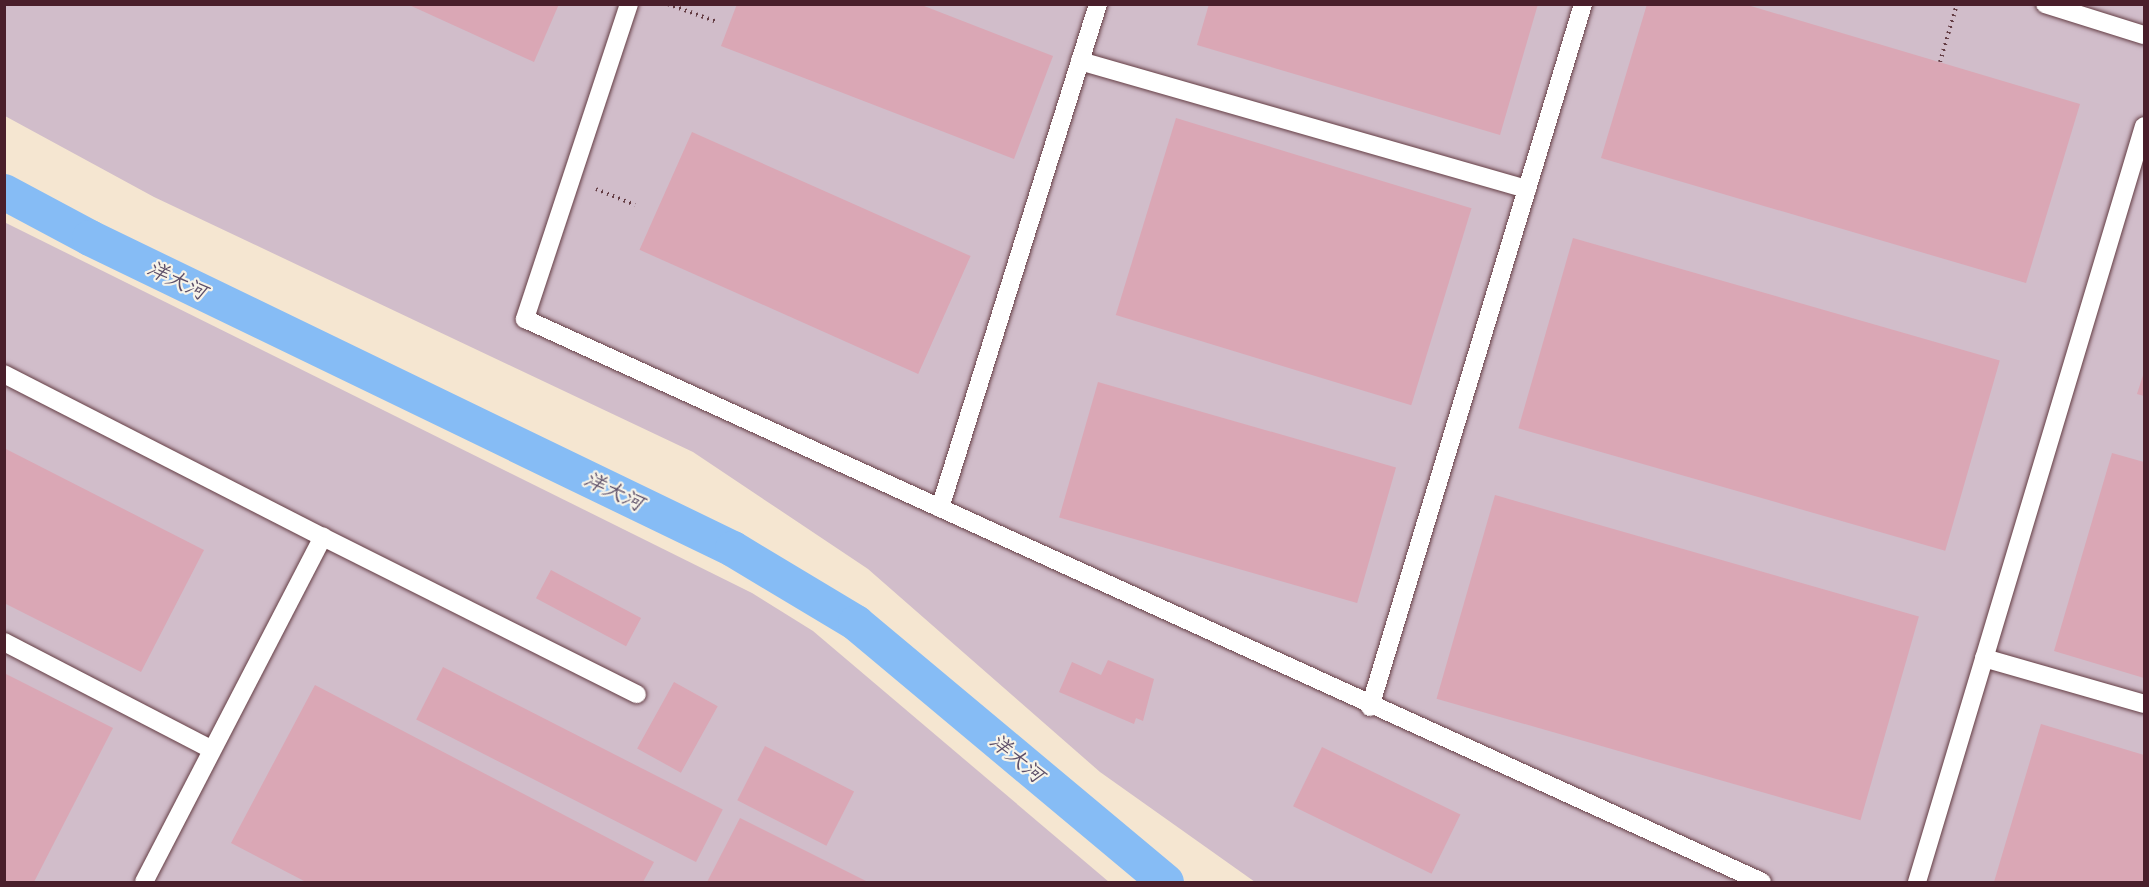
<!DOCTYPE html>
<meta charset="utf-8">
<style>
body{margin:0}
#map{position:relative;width:2149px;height:887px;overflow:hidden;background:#f5e6d1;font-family:"Patrick Hand","LXGW WenKai TC",sans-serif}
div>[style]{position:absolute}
.industrial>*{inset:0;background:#d1bdca}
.canal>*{height:36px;margin:-18px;padding:0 18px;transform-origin:18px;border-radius:18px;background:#86bcf5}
.building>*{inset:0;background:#daa7b5;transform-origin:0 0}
.path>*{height:4px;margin-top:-2px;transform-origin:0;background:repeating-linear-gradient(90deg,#643d44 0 1.5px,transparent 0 6px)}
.roads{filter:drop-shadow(0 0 2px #643d44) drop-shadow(0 0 2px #643d44)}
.service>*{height:18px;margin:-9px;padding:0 9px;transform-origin:9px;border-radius:9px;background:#fff}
span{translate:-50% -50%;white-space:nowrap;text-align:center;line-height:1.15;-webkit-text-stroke:4.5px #f7f3e8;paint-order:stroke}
.water-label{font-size:21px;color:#5c4e68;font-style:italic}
.frame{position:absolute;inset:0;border:6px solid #4a1f2b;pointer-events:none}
</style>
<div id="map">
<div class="industrial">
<i style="clip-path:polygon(4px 5px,2144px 5px,2144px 882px,1255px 882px,1100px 772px,868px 569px,693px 452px,154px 197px,5px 116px)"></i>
<i style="clip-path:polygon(4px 222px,752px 593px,813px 631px,1109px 882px,5px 882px)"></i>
</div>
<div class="canal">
<i style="left:4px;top:192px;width:98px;rotate:28.1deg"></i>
<i style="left:90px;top:238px;width:714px;rotate:25.81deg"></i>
<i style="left:733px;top:549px;width:144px;rotate:31deg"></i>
<i style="left:856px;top:623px;width:404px;rotate:39.9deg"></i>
</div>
<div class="building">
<i style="clip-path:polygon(407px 4px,559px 4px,534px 62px)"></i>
<i style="clip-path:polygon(737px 4px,919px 4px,1053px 56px,1014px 159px,721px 46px)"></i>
<i style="clip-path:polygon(1209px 4px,1538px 4px,1500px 135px,1197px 45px)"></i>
<i style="clip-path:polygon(1647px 4px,1744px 4px,2080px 104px,2026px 283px,1601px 158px)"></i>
<i style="left:1176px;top:118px;width:309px;height:206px;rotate:17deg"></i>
<i style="left:692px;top:132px;width:305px;height:129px;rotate:24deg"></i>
<i style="left:1573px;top:238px;width:444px;height:198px;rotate:16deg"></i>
<i style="clip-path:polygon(2144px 372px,2144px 396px,2137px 394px)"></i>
<i style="left:1098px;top:382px;width:310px;height:141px;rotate:16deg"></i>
<i style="clip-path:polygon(4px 448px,204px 550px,141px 672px,4px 603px)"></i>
<i style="clip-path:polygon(2112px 453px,2144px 462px,2144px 678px,2054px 651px)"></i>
<i style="left:1495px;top:495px;width:441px;height:212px;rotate:16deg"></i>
<i style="left:551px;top:570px;width:102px;height:32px;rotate:28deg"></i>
<i style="clip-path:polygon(1108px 660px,1154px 679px,1143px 721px,1136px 718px,1134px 724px,1059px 692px,1072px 662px,1101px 675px)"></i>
<i style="left:443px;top:667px;width:314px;height:59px;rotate:27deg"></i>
<i style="clip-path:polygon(4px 673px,113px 728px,34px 882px,4px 882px)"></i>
<i style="left:674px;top:682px;width:50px;height:76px;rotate:29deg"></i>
<i style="clip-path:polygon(315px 685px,654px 862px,643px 882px,306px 882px,231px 843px)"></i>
<i style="clip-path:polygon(2041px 724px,2144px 755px,2144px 882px,1994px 882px)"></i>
<i style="left:765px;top:746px;width:100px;height:61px;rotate:27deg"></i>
<i style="left:1322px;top:747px;width:154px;height:66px;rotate:26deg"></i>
<i style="clip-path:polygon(740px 818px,868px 882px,707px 882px)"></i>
</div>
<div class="path">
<i style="left:668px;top:4px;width:50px;rotate:19.9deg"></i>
<i style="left:1940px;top:62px;width:60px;rotate:-73.7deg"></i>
<i style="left:596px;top:189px;width:42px;rotate:22.3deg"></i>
</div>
<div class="roads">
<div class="service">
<i style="left:629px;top:4px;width:332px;rotate:108.3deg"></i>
<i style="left:525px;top:319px;width:1359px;rotate:24.47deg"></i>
<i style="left:2045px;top:4px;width:104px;rotate:17.4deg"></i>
<i style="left:1080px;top:61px;width:465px;rotate:16deg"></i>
<i style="left:4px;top:374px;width:358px;rotate:27.1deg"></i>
<i style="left:940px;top:508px;width:528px;rotate:-72.59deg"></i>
<i style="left:4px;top:642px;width:234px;rotate:27.4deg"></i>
<i style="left:1984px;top:658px;width:166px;rotate:16deg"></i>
<i style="left:1370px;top:707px;width:735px;rotate:-73.14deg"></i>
<i style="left:144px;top:882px;width:389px;rotate:-62.6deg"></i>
<i style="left:323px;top:537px;width:351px;rotate:26.6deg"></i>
<i style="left:1917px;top:882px;width:789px;rotate:-73.29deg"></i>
</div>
</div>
<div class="water-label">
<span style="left:177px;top:280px;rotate:26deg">洋大河</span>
<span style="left:614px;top:491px;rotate:26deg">洋大河</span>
<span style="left:1017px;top:758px;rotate:40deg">洋大河</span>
</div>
<div class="frame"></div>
</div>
